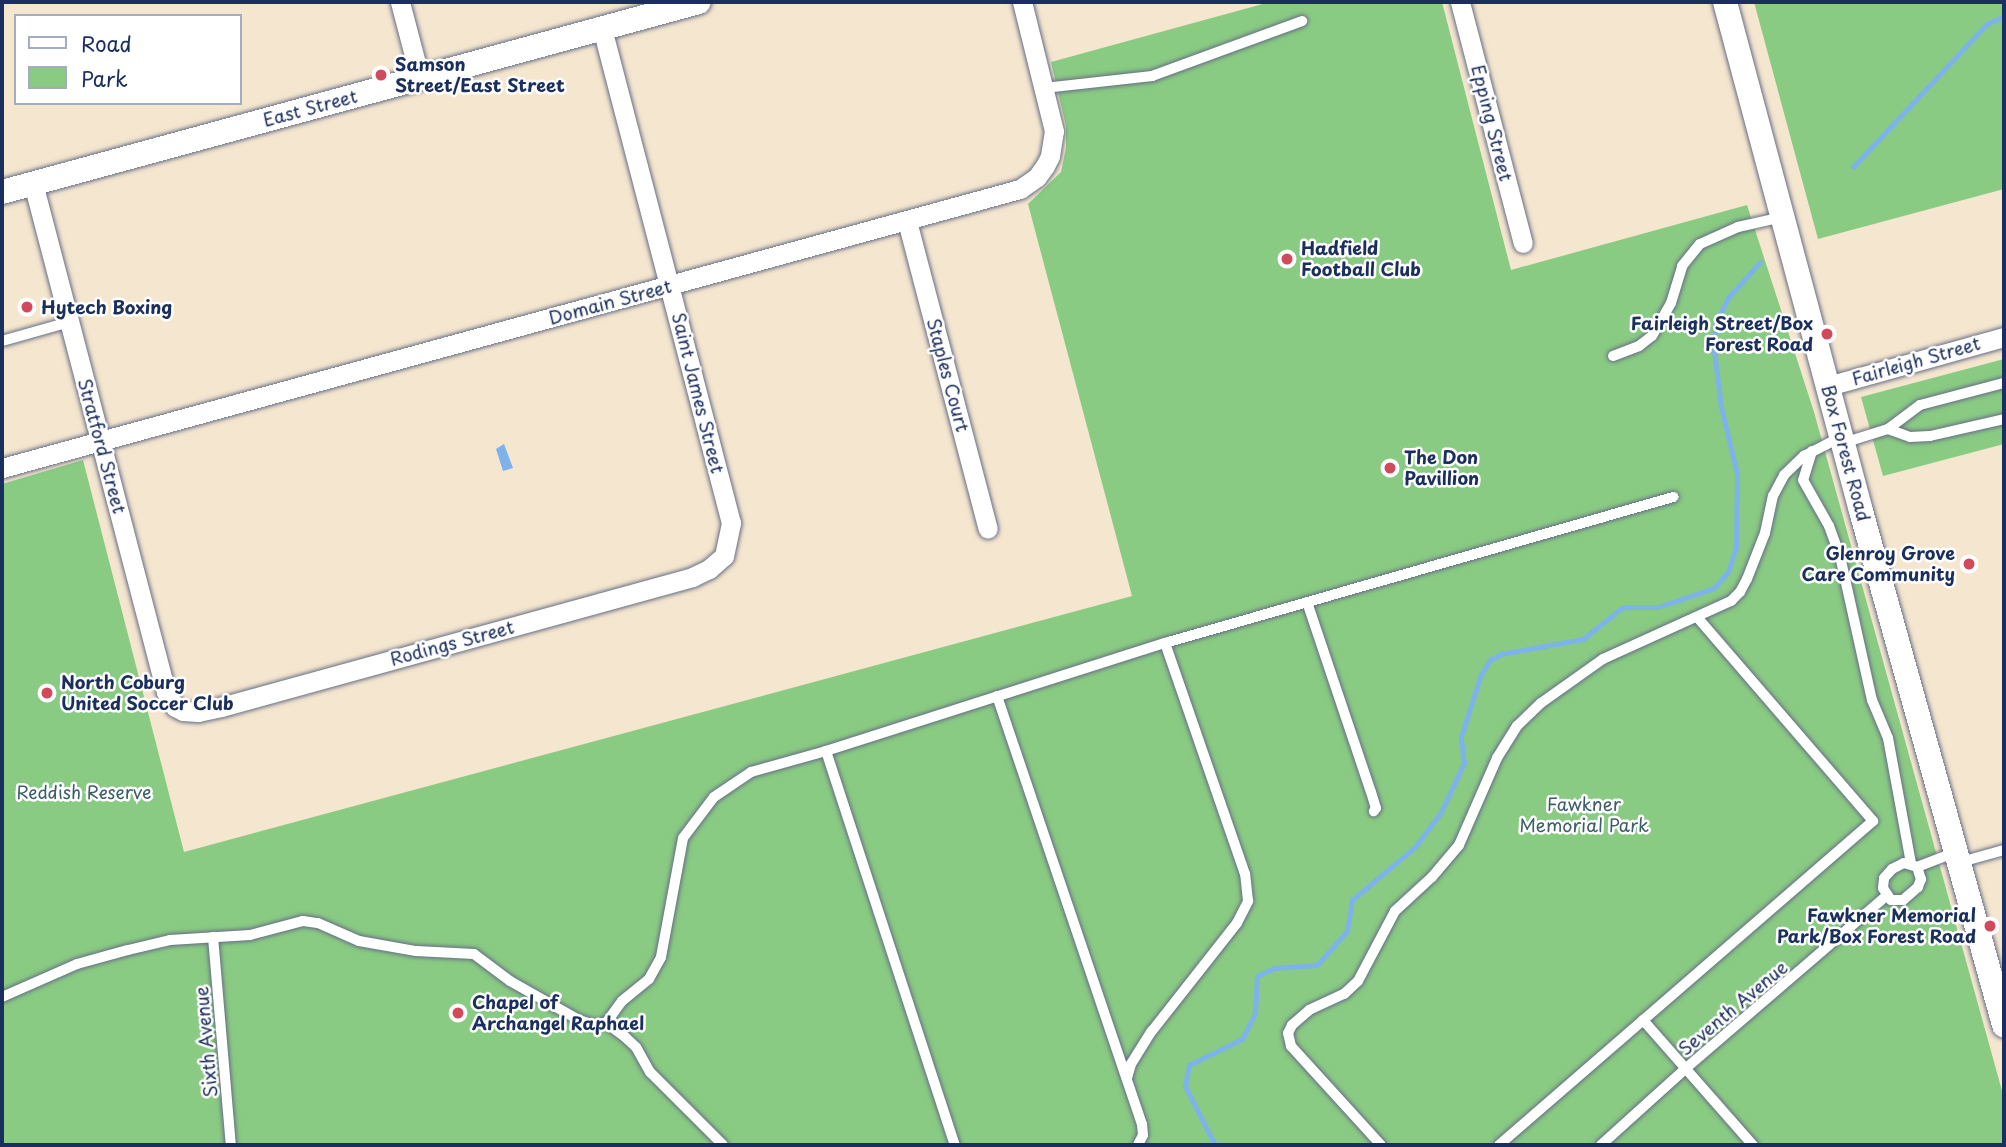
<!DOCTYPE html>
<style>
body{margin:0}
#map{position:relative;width:2006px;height:1147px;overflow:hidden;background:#f5e6cf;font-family:"Playpen Sans",sans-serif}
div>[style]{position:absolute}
.green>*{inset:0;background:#8acb83}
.water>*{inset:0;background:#7db2eb}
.stream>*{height:5px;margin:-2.5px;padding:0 2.5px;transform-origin:2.5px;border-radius:2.5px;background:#7db2eb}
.roads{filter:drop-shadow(0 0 2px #676f86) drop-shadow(0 0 2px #676f86)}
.service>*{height:10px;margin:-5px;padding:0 5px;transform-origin:5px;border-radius:5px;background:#fff}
.minor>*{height:19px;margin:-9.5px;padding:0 9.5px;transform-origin:9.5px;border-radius:9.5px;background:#fff}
.tertiary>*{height:24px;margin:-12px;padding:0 12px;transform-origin:12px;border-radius:12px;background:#fff}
.dots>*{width:19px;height:19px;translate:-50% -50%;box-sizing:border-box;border:4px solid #fff;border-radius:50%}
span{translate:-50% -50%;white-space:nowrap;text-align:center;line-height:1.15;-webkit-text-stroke:5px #fff;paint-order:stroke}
.poi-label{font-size:18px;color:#1b2f5e;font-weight:700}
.left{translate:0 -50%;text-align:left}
.right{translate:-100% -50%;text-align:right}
.street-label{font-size:18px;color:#1b2f5e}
.park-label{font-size:18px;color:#3c5e69}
.frame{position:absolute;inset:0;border:4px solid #1b2f5e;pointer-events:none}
.legend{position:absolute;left:14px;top:14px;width:228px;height:91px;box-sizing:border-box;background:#fff;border:2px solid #a4acbf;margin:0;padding:9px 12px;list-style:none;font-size:21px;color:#1b2f5e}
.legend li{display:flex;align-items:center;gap:14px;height:35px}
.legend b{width:35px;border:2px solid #a4acbf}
</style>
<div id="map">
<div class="green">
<i style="clip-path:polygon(1270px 2px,1442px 2px,1511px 270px,1747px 205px,1814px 412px,2004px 1098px,2004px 1145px,2px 1145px,2px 484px,83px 460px,184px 852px,1132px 596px,1028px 204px,1061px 172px,1066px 148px,1066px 126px,1051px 62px)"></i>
<i style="clip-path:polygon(1754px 2px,2004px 2px,2004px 189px,1818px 239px)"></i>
<i style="clip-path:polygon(2004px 359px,2004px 444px,1883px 476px,1861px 397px)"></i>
</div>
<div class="water">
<i style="clip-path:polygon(504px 444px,513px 468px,503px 471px,496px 449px)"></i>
</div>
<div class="stream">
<i style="left:1853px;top:167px;width:196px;rotate:-46.9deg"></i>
<i style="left:1987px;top:24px;width:19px;rotate:-25deg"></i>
<i style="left:1215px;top:1145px;width:66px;rotate:-117deg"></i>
<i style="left:1185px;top:1086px;width:21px;rotate:-79deg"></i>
<i style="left:1189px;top:1065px;width:59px;rotate:-26.1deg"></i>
<i style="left:1242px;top:1039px;width:28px;rotate:-63deg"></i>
<i style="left:1255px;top:1014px;width:38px;rotate:-87deg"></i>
<i style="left:1257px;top:976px;width:19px;rotate:-25deg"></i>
<i style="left:1274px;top:968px;width:43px;rotate:-4deg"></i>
<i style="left:1317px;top:965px;width:45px;rotate:-48.6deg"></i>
<i style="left:1347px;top:931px;width:31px;rotate:-81deg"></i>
<i style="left:1352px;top:900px;width:82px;rotate:-40.1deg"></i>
<i style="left:1415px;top:847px;width:44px;rotate:-53.4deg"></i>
<i style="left:1441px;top:812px;width:54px;rotate:-64.9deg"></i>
<i style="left:1464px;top:763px;width:26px;rotate:-97deg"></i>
<i style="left:1461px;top:737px;width:66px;rotate:-72.4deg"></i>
<i style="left:1481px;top:674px;width:17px;rotate:-57deg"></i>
<i style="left:1490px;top:660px;width:13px;rotate:-29deg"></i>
<i style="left:1501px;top:654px;width:83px;rotate:-10.4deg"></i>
<i style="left:1583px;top:639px;width:51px;rotate:-38.7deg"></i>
<i style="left:1623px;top:607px;width:35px"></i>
<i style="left:1658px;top:607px;width:59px;rotate:-18.7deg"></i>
<i style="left:1714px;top:588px;width:21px;rotate:-49deg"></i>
<i style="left:1728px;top:572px;width:25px;rotate:-72deg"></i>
<i style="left:1736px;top:548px;width:74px;rotate:-89.2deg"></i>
<i style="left:1737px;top:474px;width:69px;rotate:-103.4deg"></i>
<i style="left:1721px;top:407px;width:64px;rotate:-97.1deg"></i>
<i style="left:1713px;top:343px;width:24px;rotate:-81deg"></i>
<i style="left:1717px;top:319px;width:24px;rotate:-62deg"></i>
<i style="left:1728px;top:298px;width:48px;rotate:-48.4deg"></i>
</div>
<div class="roads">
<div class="service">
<i style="left:1044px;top:88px;width:109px;rotate:-6.3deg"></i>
<i style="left:1152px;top:76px;width:160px;rotate:-20.1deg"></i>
<i style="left:2px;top:341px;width:70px;rotate:-15.8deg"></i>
<i style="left:1613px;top:356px;width:28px;rotate:-21deg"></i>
<i style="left:1639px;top:346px;width:16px;rotate:-38deg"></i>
<i style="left:1652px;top:336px;width:38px;rotate:-60deg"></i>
<i style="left:1671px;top:303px;width:39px;rotate:-73deg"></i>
<i style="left:1682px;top:266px;width:28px;rotate:-51deg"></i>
<i style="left:1700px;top:244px;width:42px;rotate:-24.1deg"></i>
<i style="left:1738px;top:227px;width:45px;rotate:-12.8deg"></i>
<i style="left:1888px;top:429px;width:23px;rotate:20deg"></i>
<i style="left:1910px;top:437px;width:20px;rotate:-3deg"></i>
<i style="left:1930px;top:436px;width:76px;rotate:-12.9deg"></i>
<i style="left:1843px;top:443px;width:47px;rotate:-17.3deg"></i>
<i style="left:1888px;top:429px;width:40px;rotate:-37deg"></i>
<i style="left:1920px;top:405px;width:87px;rotate:-14.7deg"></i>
<i style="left:1812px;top:451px;width:30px;rotate:107deg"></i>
<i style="left:1803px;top:480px;width:53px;rotate:60.5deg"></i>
<i style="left:1829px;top:526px;width:32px;rotate:70deg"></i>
<i style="left:1840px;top:556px;width:148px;rotate:77.5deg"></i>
<i style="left:1872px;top:700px;width:41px;rotate:67.2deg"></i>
<i style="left:1888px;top:738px;width:127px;rotate:79.6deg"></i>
<i style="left:1307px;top:602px;width:200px;rotate:71.4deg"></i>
<i style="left:1371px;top:792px;width:17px;rotate:73deg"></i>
<i style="left:1376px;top:808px;width:4px;rotate:124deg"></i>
<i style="left:997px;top:696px;width:452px;rotate:71.3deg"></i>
<i style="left:1142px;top:1124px;width:11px;rotate:85deg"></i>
<i style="left:1143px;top:1135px;width:11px;rotate:117deg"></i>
<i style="left:826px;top:751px;width:415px;rotate:71.9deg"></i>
<i style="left:1961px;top:862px;width:45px;rotate:-15.6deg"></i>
<i style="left:1904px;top:863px;width:14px;rotate:17deg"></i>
<i style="left:1917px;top:867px;width:13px;rotate:72deg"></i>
<i style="left:1921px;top:879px;width:9px;rotate:111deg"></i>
<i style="left:1918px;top:887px;width:20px;rotate:139deg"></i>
<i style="left:1903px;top:900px;width:12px;rotate:180deg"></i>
<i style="left:1891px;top:900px;width:14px;rotate:-124deg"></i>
<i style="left:1883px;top:888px;width:10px;rotate:-84deg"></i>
<i style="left:1884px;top:878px;width:12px;rotate:-48deg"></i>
<i style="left:1892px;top:869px;width:13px;rotate:-27deg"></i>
<i style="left:1917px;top:867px;width:42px;rotate:-21deg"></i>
<i style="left:213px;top:937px;width:209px;rotate:85.1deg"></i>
<i style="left:2px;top:997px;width:82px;rotate:-23.7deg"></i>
<i style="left:77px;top:964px;width:53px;rotate:-15.4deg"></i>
<i style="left:128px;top:950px;width:43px;rotate:-13.4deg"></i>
<i style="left:170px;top:940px;width:80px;rotate:-3.6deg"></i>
<i style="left:250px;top:935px;width:55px;rotate:-14.8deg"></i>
<i style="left:303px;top:921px;width:15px;rotate:8deg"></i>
<i style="left:318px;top:923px;width:45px;rotate:23.7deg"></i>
<i style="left:359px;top:941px;width:58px;rotate:10deg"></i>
<i style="left:416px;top:951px;width:58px;rotate:3deg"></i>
<i style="left:474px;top:954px;width:45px;rotate:36.9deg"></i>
<i style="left:510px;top:981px;width:79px;rotate:29.5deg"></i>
<i style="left:579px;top:1020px;width:16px;rotate:18deg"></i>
<i style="left:594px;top:1025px;width:12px;rotate:-9deg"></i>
<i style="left:606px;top:1023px;width:22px;rotate:36deg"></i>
<i style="left:624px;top:1036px;width:16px;rotate:43deg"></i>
<i style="left:636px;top:1047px;width:29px;rotate:61deg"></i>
<i style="left:650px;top:1072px;width:103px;rotate:45deg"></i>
<i style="left:1643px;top:1020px;width:167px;rotate:48.7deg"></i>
<i style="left:606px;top:1023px;width:27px;rotate:-54deg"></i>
<i style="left:622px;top:1001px;width:35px;rotate:-39deg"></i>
<i style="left:649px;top:979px;width:25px;rotate:-61deg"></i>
<i style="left:661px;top:957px;width:121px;rotate:-79.5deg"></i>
<i style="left:683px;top:838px;width:51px;rotate:-52.9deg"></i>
<i style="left:714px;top:797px;width:45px;rotate:-34deg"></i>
<i style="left:751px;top:772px;width:78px;rotate:-15.6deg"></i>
<i style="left:826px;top:751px;width:356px;rotate:-17.7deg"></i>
<i style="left:1165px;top:643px;width:529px;rotate:-16.03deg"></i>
<i style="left:1127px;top:1078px;width:15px;rotate:-74deg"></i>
<i style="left:1131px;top:1064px;width:39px;rotate:-58deg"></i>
<i style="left:1152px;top:1031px;width:137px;rotate:-51.8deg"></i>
<i style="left:1237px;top:923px;width:25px;rotate:-63deg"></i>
<i style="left:1248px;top:901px;width:27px;rotate:-96deg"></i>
<i style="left:1245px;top:874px;width:244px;rotate:-109.1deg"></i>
<i style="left:1381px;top:1145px;width:134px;rotate:-132.3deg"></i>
<i style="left:1291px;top:1046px;width:13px;rotate:-103deg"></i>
<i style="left:1288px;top:1033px;width:9px;rotate:-63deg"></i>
<i style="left:1292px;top:1025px;width:23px;rotate:-41deg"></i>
<i style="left:1309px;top:1010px;width:38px;rotate:-25deg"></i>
<i style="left:1344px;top:994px;width:19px;rotate:-43deg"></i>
<i style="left:1358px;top:981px;width:79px;rotate:-62.1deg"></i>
<i style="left:1395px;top:911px;width:50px;rotate:-42.6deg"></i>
<i style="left:1432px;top:877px;width:42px;rotate:-49.8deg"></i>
<i style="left:1459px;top:845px;width:95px;rotate:-66.4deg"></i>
<i style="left:1497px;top:758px;width:38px;rotate:-58deg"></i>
<i style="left:1517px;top:726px;width:33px;rotate:-44deg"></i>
<i style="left:1541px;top:703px;width:76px;rotate:-35.4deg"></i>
<i style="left:1603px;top:659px;width:141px;rotate:-24.4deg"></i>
<i style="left:1731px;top:601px;width:13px;rotate:-45deg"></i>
<i style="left:1740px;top:592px;width:15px;rotate:-62deg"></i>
<i style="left:1747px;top:579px;width:49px;rotate:-68.6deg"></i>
<i style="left:1765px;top:533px;width:38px;rotate:-78deg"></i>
<i style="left:1773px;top:496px;width:24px;rotate:-62deg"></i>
<i style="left:1784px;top:475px;width:28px;rotate:-44deg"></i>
<i style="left:1804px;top:456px;width:42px;rotate:-27.2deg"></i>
<i style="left:1499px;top:1145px;width:495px;rotate:-40.9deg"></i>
<i style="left:1873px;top:821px;width:269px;rotate:-130.8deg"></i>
<i style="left:1601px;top:1145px;width:113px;rotate:-42.1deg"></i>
<i style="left:1685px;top:1069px;width:265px;rotate:-40.7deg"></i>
</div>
<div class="minor">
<i style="left:400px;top:2px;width:79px;rotate:75.3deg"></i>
<i style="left:1460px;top:2px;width:249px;rotate:75.4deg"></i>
<i style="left:33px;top:183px;width:526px;rotate:75.36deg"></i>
<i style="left:166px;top:692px;width:17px;rotate:59deg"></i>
<i style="left:175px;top:707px;width:9px;rotate:27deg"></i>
<i style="left:183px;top:711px;width:15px;rotate:4deg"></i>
<i style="left:198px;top:712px;width:24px;rotate:-12deg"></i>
<i style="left:221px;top:707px;width:489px;rotate:-15.4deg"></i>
<i style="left:692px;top:577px;width:19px;rotate:-25deg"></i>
<i style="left:709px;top:569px;width:20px;rotate:-41deg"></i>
<i style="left:724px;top:556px;width:34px;rotate:-78deg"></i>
<i style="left:731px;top:523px;width:512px;rotate:-104.61deg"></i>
<i style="left:907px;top:221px;width:318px;rotate:75.3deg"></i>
<i style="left:1828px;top:386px;width:183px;rotate:-15.6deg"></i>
<i style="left:2px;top:468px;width:1056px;rotate:-15.33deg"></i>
<i style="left:1020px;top:189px;width:21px;rotate:-35deg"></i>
<i style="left:1037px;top:177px;width:14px;rotate:-54deg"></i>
<i style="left:1045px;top:166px;width:11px;rotate:-63deg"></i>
<i style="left:1050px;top:156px;width:25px;rotate:-81deg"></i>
<i style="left:1054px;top:131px;width:133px;rotate:-103.9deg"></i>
</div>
<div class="tertiary">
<i style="left:1725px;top:2px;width:527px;rotate:75.04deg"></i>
<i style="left:1861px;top:511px;width:534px;rotate:74.45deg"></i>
<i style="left:2px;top:192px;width:722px;rotate:-15.25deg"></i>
</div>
</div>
<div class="dots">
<i style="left:381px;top:75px;background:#d1495b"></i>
<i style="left:1287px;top:259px;background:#d1495b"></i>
<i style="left:27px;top:307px;background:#d1495b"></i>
<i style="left:1827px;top:334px;background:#d1495b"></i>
<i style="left:1390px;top:468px;background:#d1495b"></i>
<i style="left:1969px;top:564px;background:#d1495b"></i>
<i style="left:47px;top:693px;background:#d1495b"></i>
<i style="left:1990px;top:926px;background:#d1495b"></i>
<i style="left:458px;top:1013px;background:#d1495b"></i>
</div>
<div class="poi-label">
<span class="left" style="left:395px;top:75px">Samson<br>Street/East Street</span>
<span class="left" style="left:1301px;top:259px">Hadfield<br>Football Club</span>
<span class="left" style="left:41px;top:307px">Hytech Boxing</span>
<span class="right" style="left:1813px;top:334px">Fairleigh Street/Box<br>Forest Road</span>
<span class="left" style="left:1404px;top:468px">The Don<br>Pavillion</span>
<span class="right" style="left:1955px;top:564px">Glenroy Grove<br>Care Community</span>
<span class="left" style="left:61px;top:693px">North Coburg<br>United Soccer Club</span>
<span class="right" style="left:1976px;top:926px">Fawkner Memorial<br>Park/Box Forest Road</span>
<span class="left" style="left:472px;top:1013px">Chapel of<br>Archangel Raphael</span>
</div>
<div class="street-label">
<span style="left:310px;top:108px;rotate:-15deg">East Street</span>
<span style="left:1492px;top:123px;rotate:76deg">Epping Street</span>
<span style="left:610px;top:302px;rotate:-15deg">Domain Street</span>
<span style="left:1916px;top:361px;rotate:-16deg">Fairleigh Street</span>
<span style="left:948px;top:375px;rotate:75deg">Staples Court</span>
<span style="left:698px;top:393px;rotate:76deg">Saint James Street</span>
<span style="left:102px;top:446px;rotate:75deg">Stratford Street</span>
<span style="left:1846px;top:453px;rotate:75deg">Box Forest Road</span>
<span style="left:452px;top:643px;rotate:-15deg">Rodings Street</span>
<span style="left:1733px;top:1008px;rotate:-40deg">Seventh Avenue</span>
<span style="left:206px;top:1042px;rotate:-95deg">Sixth Avenue</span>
</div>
<div class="park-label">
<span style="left:84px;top:792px">Reddish Reserve</span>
<span style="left:1584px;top:815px">Fawkner<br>Memorial Park</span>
</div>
<div class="frame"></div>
<ul class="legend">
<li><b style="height:9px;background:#fff"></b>Road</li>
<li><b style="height:19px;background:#8acb83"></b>Park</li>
</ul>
</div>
